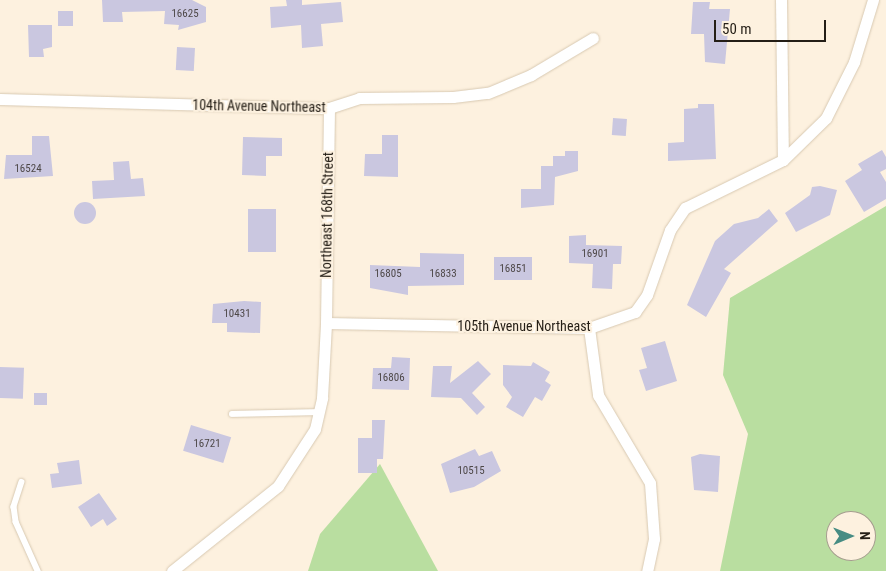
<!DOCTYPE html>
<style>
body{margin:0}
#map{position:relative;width:886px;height:571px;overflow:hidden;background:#fdf1df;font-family:"Roboto Condensed",sans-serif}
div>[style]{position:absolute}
.green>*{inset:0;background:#b9dea0}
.building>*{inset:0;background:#cac7e0;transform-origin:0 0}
.round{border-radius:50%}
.roads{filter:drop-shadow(0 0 1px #d8c9b2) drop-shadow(0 0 1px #d8c9b2)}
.service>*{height:5.5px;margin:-2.75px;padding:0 2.75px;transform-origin:2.75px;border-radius:2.75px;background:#fff}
.minor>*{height:11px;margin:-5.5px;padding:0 5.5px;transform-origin:5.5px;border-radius:5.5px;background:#fff}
span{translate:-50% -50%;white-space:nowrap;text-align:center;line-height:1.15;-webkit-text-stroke:4px #fdf1df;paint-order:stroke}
.number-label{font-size:11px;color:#4e4848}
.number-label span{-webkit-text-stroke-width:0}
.street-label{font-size:14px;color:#241e16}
.north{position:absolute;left:826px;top:511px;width:50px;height:50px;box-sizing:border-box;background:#fdf1df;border:1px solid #a69d8f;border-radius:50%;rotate:89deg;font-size:14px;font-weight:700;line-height:20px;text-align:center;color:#241e16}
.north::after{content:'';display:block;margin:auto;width:18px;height:22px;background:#478c83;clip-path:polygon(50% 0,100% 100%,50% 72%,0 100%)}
.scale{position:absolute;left:714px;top:20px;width:112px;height:22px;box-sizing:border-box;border:2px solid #241e16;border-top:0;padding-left:6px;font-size:15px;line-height:18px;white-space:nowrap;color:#241e16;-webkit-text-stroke:4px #fdf1df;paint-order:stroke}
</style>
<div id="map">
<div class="green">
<i style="clip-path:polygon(evenodd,886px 206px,886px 571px,720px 571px,748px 434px,723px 375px,730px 298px,886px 206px,836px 521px,866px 521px,866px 551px,836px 551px,836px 521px)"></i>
<i style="clip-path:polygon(380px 464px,438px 571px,308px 571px,320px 534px)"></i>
</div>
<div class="building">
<i style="clip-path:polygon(102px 0,192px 0,206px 7px,206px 22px,178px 30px,179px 25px,164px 24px,165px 11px,122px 12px,123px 22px,103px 22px)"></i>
<i style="clip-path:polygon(286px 0,302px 0,302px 5px,341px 2px,343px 22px,321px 24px,323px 46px,302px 48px,301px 25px,271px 28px,270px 7px,287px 6px)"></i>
<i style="clip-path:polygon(693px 2px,710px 2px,709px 9px,730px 9px,725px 64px,705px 62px,704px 34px,691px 34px)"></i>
<i style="left:58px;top:11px;width:15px;height:15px"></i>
<i style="clip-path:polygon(28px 25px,52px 25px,52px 47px,43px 49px,44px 57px,29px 57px)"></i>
<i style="left:177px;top:47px;width:18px;height:23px;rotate:3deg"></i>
<i style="clip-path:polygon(698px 104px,714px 104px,716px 159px,668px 161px,668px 143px,684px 142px,684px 109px,698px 108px)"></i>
<i style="left:613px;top:118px;width:14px;height:17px;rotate:4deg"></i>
<i style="clip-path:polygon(382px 135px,398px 135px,398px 177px,364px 176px,365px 154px,382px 154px)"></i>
<i style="clip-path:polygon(32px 136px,49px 136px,53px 176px,4px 179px,6px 155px,32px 155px)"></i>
<i style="clip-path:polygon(243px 137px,282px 138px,282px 156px,266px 156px,266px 176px,242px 175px)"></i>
<i style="clip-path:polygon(882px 150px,886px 157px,886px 169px,880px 172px,886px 182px,886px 199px,864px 212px,845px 181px,862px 170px,858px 164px)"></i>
<i style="clip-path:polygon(565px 151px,578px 151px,578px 171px,555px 177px,554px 205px,521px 208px,521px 189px,541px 189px,541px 166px,553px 166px,553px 156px,565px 156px)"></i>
<i style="clip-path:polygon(129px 161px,131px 179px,143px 178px,145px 196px,93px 199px,92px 181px,114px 180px,113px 162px)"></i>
<i style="clip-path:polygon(820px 186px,837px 190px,830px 215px,796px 232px,785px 213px,810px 195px,812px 187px)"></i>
<i class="round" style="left:74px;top:202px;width:22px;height:22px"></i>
<i style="left:248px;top:209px;width:28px;height:43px"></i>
<i style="clip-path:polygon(769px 209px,778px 221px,724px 269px,731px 273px,706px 317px,687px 305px,715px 241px,734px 224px,758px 218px)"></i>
<i style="clip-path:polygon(586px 235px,586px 245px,622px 246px,621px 264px,613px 264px,612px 289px,592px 288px,593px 264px,569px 263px,569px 236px)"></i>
<i style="clip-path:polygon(420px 253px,464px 254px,464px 285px,408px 286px,408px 295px,370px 288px,370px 265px,420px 267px)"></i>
<i style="left:494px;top:257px;width:38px;height:23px"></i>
<i style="clip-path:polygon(244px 301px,261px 302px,260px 333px,227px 332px,227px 323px,212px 323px,213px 304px)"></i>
<i style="clip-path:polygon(665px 341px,677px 381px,646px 391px,639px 370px,647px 368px,641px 348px)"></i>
<i style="clip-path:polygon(392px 357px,410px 358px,409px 390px,372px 389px,373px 368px,391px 368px)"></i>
<i style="clip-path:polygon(478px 361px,491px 374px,472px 393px,485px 407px,477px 415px,461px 398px,431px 397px,433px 366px,452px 366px,450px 383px)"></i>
<i style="clip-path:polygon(533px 362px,550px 372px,545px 381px,551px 385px,542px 401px,535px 397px,523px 417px,506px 407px,512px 397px,503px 385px,503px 365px,531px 366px)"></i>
<i style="left:0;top:367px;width:24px;height:31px;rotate:2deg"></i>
<i style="left:47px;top:393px;width:12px;height:13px;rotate:90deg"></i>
<i style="clip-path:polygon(372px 420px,385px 420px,383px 459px,377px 459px,377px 473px,358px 473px,358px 438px,372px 438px)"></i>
<i style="left:191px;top:425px;width:42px;height:27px;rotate:17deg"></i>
<i style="clip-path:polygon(475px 449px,479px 456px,492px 451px,501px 471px,474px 487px,450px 493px,441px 464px)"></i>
<i style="clip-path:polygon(700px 454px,720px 456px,718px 492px,694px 490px,691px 457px)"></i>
<i style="clip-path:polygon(79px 460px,82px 484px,52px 488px,50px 474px,59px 473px,57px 463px)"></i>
<i style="clip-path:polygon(99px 493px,117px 519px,107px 526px,103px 519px,91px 527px,78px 507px)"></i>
</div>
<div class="roads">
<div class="service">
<i style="left:232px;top:414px;width:87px;rotate:-1.3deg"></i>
<i style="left:22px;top:482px;width:26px;rotate:108deg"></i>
<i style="left:14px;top:507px;width:15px;rotate:82deg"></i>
<i style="left:16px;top:522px;width:54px;rotate:65.8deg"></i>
</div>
<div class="minor">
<i style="left:781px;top:0;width:160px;rotate:89.3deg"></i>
<i style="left:0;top:99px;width:329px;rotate:1.6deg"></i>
<i style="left:329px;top:108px;width:32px;rotate:-18deg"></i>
<i style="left:359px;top:98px;width:94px;rotate:-0.6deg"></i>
<i style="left:453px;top:97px;width:35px;rotate:-7deg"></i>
<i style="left:488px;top:93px;width:47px;rotate:-22.7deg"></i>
<i style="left:531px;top:75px;width:72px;rotate:-30.8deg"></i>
<i style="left:326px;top:323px;width:263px;rotate:1.1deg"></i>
<i style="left:589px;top:328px;width:49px;rotate:-19.2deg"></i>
<i style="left:635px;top:312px;width:21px;rotate:-55deg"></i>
<i style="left:647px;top:295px;width:69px;rotate:-70.5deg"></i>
<i style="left:670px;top:230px;width:27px;rotate:-56deg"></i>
<i style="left:685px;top:208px;width:109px;rotate:-26.1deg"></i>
<i style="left:783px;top:160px;width:60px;rotate:-44.3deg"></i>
<i style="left:826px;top:118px;width:63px;rotate:-63.4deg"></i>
<i style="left:854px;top:62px;width:65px;rotate:-73deg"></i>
<i style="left:589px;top:328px;width:68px;rotate:82.3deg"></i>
<i style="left:598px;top:395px;width:102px;rotate:59.4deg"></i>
<i style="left:650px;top:483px;width:56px;rotate:85.9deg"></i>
<i style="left:654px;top:539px;width:33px;rotate:102deg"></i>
<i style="left:172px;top:571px;width:136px;rotate:-38.7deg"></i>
<i style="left:278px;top:486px;width:68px;rotate:-57deg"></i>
<i style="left:315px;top:429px;width:32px;rotate:-77deg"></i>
<i style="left:322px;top:398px;width:75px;rotate:-86.9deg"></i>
<i style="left:326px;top:323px;width:215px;rotate:-89.2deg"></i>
</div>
</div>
<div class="number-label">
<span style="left:185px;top:14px">16625</span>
<span style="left:28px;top:169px">16524</span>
<span style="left:595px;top:254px">16901</span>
<span style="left:513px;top:269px">16851</span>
<span style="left:388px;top:274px">16805</span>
<span style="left:443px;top:274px">16833</span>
<span style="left:237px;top:314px">10431</span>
<span style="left:391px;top:378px">16806</span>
<span style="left:207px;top:444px">16721</span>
<span style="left:471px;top:471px">10515</span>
</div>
<div class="street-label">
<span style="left:259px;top:106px;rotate:1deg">104th Avenue Northeast</span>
<span style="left:327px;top:215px;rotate:-89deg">Northeast 168th Street</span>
<span style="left:524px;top:326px">105th Avenue Northeast</span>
</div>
<div class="north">N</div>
<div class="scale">50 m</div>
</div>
